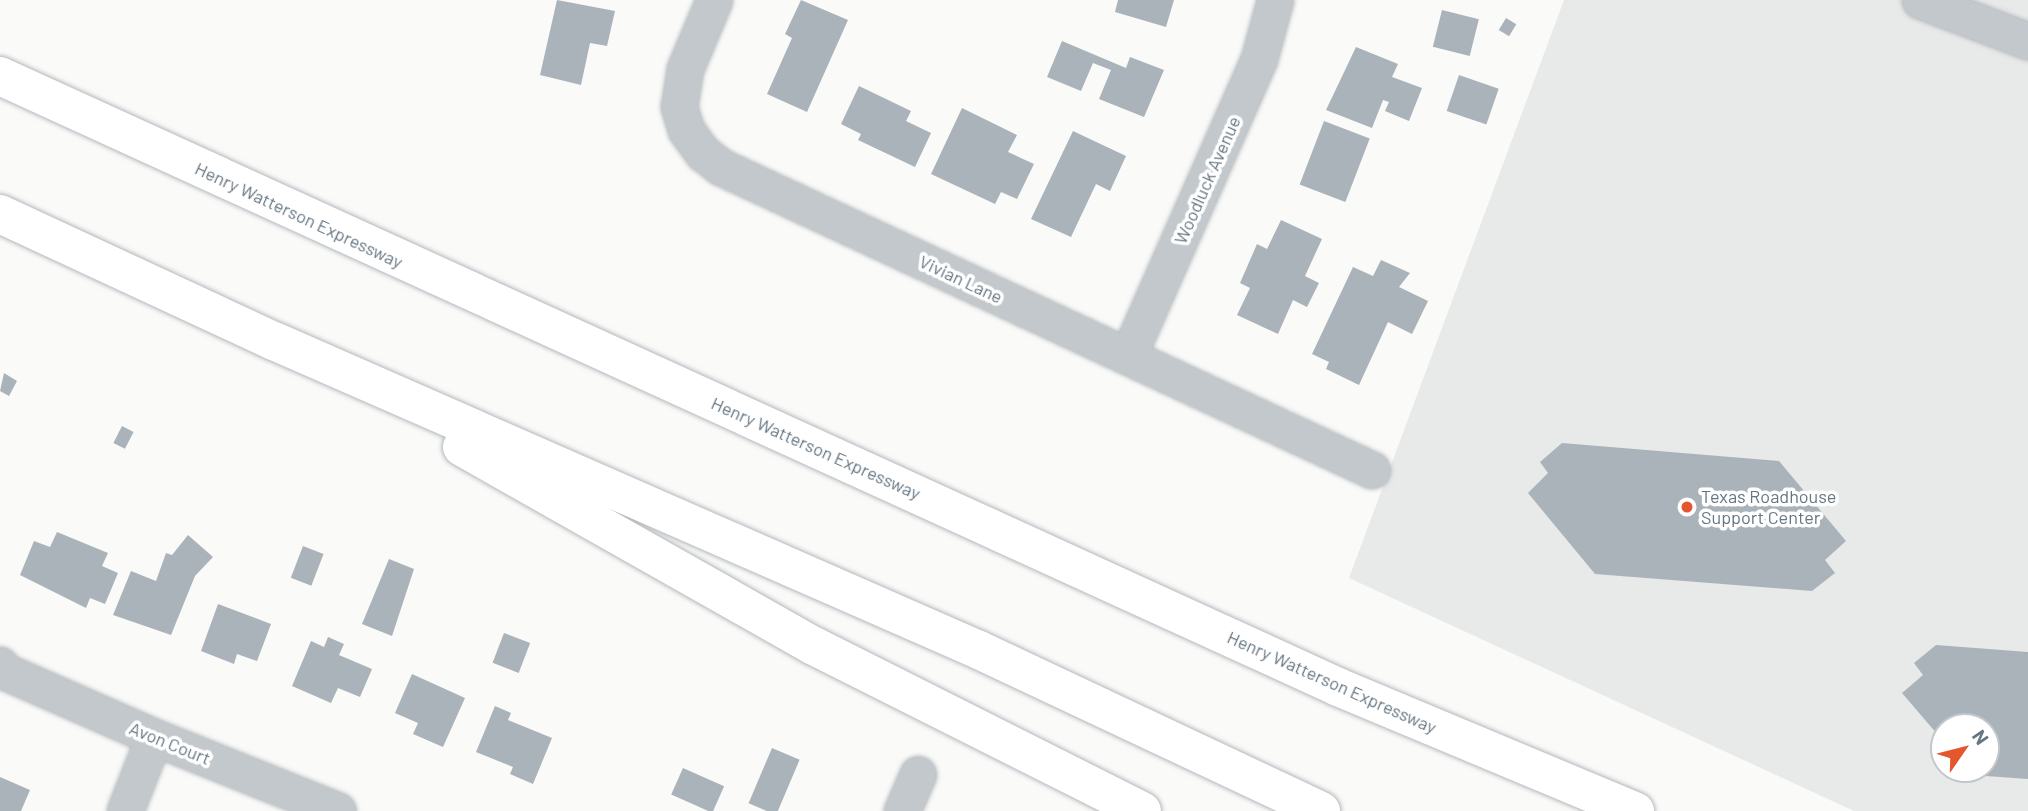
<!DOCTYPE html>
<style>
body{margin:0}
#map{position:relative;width:2028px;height:811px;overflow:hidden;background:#fafaf8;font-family:Barlow,sans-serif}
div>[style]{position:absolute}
.built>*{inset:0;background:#e8e9e9}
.building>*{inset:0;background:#aab3b9;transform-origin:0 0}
.roads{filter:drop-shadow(0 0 2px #b4b9bd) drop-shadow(0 0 2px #b4b9bd)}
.street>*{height:35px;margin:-17.5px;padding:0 17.5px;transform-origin:17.5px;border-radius:17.5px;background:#c3c8cc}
.highway>*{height:38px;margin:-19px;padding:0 19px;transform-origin:19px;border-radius:19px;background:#fff}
.dots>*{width:19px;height:19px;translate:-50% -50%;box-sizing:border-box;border:4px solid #fff;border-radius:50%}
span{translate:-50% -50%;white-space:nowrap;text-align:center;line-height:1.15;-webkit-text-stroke:7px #fff;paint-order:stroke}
.street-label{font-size:18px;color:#657683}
.poi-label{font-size:18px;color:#657683}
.left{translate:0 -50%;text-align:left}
.north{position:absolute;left:1930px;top:713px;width:70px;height:70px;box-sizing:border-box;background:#fff;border:2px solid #c1c8cd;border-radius:50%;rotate:55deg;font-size:19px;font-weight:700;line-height:28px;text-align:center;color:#657683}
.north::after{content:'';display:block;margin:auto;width:24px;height:32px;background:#e4572e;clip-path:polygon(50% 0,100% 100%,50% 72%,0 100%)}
</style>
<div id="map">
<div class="built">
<i style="clip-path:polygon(evenodd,1564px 0,2028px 0,2028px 811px,1854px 811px,1349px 578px,1564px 0,1944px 727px,1986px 727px,1986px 769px,1944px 769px,1944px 727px)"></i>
</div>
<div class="building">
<i style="clip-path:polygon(557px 0,615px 11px,607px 46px,590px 43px,581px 85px,540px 75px)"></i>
<i style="clip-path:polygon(801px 0,848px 20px,807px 112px,767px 94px,792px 38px,785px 34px)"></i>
<i style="clip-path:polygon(1118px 0,1174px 0,1166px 27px,1115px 12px)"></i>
<i style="left:1442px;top:10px;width:38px;height:38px;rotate:14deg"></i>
<i style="left:1506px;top:18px;width:12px;height:14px;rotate:31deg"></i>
<i style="clip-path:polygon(1062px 41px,1126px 68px,1130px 57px,1164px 70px,1144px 117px,1099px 99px,1111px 70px,1093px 63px,1081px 91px,1047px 77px)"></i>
<i style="clip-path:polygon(1356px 47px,1398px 64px,1392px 77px,1422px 88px,1409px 121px,1385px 111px,1389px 102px,1383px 100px,1372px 128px,1326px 110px)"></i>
<i style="left:1459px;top:75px;width:42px;height:38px;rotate:19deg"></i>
<i style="clip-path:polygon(859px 86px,911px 111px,906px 121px,931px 133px,915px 167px,858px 140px,861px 134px,841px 124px)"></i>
<i style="clip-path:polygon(962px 108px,1017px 135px,1008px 152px,1034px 164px,1017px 199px,1001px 192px,995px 204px,931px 174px)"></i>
<i style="left:1324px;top:121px;width:49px;height:68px;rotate:21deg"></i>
<i style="clip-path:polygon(1073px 131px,1126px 156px,1110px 191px,1096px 184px,1071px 237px,1031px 219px)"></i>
<i style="clip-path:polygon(1281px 220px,1322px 239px,1305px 276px,1319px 283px,1307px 307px,1293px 300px,1278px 334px,1237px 315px,1250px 288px,1240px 283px,1257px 244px,1267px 249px)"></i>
<i style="clip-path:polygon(1381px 260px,1410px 273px,1399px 287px,1428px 301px,1412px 334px,1388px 322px,1359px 385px,1326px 369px,1329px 362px,1312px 354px,1353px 267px,1373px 276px)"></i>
<i style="clip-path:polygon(4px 373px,17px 381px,9px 396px,0 391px)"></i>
<i style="left:122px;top:426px;width:13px;height:19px;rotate:27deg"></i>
<i style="clip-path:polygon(1562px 443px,1779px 461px,1846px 541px,1825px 560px,1835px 573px,1812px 591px,1595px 574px,1528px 493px,1548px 473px,1540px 462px)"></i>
<i style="clip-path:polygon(57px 532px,108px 553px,102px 566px,118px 573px,105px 604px,90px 598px,86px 608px,20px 575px,34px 541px,50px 547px)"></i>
<i style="clip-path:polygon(188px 535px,213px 557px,195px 576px,171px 635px,113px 615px,131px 571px,156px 581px,166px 553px,172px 555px)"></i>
<i style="left:303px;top:546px;width:22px;height:34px;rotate:21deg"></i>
<i style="clip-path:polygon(389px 559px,414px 569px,392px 636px,362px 624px)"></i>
<i style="clip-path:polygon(218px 604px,271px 624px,257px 661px,237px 654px,234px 664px,201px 651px)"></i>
<i style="left:504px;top:633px;width:28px;height:32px;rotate:21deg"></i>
<i style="clip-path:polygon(328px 637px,344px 644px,339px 655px,372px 669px,360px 697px,338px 688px,331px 703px,292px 686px,311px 641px,324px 647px)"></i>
<i style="clip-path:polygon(1936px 645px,2028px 652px,2028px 779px,1972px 775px,1967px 769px,1986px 769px,1986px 727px,1944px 727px,1944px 742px,1902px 693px,1923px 675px,1914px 663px)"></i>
<i style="clip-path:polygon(412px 674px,465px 698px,443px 747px,413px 734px,418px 723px,395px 713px)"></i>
<i style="clip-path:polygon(495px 706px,511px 713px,508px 720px,552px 738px,533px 784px,510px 774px,513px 767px,476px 752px)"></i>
<i style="left:772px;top:748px;width:30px;height:60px;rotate:23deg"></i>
<i style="left:683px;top:768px;width:45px;height:29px;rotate:24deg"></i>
<i style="clip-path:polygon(0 777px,30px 790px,21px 811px,0 811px)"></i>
</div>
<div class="roads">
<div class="street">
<i style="left:714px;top:0;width:75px;rotate:112.8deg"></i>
<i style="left:685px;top:69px;width:38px;rotate:99deg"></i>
<i style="left:679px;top:107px;width:24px;rotate:73deg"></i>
<i style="left:686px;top:130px;width:29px;rotate:54deg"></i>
<i style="left:703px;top:153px;width:23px;rotate:38deg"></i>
<i style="left:721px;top:167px;width:718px;rotate:24.96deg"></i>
<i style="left:1920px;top:0;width:116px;rotate:20.8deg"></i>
<i style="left:1128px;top:356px;width:325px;rotate:-66.2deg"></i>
<i style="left:1259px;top:59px;width:61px;rotate:-74.8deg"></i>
<i style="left:0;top:665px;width:7px;rotate:56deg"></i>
<i style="left:4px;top:671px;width:164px;rotate:23.7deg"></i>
<i style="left:154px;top:737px;width:198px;rotate:21.9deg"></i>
<i style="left:125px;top:811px;width:79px;rotate:-68.6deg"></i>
<i style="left:902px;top:811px;width:40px;rotate:-66.6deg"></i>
</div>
<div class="highway">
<i style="left:0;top:76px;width:1471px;rotate:24.54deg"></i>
<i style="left:1338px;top:687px;width:322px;rotate:22.7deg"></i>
<i style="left:0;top:214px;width:302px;rotate:24.9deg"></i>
<i style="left:274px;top:341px;width:770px;rotate:23.67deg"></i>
<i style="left:979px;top:650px;width:378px;rotate:25.2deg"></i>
<i style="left:462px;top:447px;width:404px;rotate:29.5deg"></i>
<i style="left:814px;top:646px;width:367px;rotate:26.7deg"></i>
</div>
</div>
<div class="dots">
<i style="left:1687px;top:507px;background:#e4572e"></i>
</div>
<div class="street-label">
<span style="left:1207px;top:180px;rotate:-66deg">Woodluck Avenue</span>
<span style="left:299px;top:215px;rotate:25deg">Henry Watterson Expressway</span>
<span style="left:961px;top:279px;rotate:25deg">Vivian Lane</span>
<span style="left:816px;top:448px;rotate:24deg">Henry Watterson Expressway</span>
<span style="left:1332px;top:682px;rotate:24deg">Henry Watterson Expressway</span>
<span style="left:170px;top:743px;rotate:22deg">Avon Court</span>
</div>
<div class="poi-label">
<span class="left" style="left:1701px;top:507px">Texas Roadhouse<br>Support Center</span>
</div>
<div class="north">N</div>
</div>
